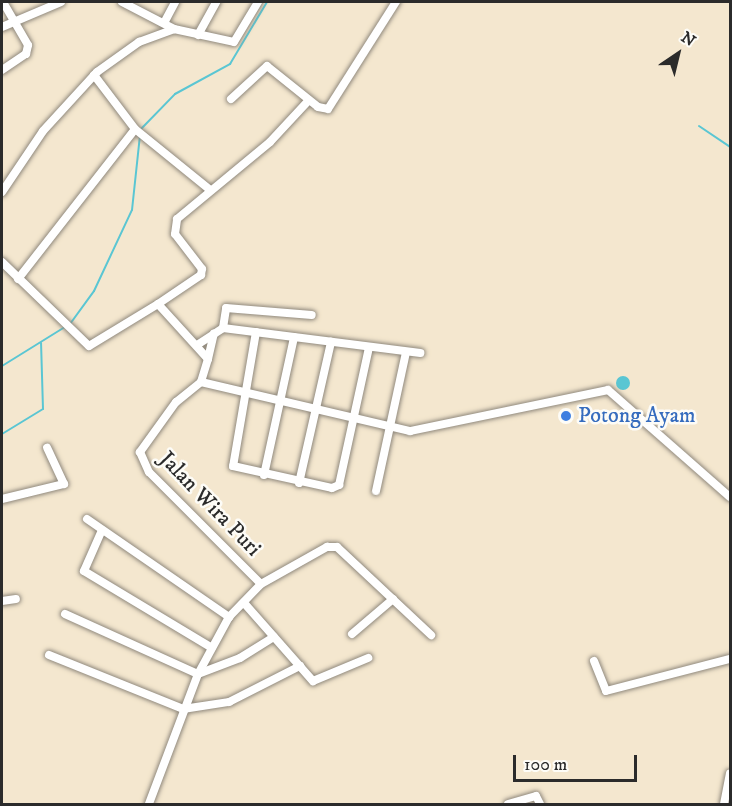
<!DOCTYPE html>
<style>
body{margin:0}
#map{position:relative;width:732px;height:806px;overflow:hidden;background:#f4e7cf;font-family:"IM FELL DW Pica",serif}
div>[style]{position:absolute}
.water>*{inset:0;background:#5ac6d3}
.round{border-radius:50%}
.stream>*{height:2px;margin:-1px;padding:0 1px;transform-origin:1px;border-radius:1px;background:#5ac6d3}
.roads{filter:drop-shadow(0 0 2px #90897d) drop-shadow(0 0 2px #90897d)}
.minor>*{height:8px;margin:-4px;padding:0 4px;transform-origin:4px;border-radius:4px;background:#fff}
.dots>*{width:16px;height:16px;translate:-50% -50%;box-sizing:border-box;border:3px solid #fdfcf7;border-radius:50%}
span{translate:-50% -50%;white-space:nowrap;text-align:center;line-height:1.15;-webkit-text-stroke:5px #fdfcf7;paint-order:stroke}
.shop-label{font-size:22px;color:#366cbe}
.left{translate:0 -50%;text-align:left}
.street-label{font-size:22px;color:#2b2b2b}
.frame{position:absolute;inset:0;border:3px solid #2b2b2b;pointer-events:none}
.north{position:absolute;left:648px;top:24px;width:60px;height:60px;-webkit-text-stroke:4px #fdfcf7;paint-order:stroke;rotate:35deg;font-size:16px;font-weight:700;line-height:24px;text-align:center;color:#2b2b2b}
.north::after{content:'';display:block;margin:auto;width:21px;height:27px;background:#2b2b2b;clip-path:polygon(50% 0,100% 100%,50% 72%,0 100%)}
.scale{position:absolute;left:513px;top:755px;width:124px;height:27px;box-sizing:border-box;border:3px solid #2b2b2b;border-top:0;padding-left:8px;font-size:18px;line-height:21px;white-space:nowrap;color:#2b2b2b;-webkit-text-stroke:4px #fdfcf7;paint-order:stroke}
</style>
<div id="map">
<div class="water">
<i class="round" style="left:616px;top:376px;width:14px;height:14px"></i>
</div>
<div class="stream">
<i style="left:699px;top:126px;width:37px;rotate:34deg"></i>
<i style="left:141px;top:129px;width:49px;rotate:-45.8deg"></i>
<i style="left:175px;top:94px;width:63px;rotate:-28.6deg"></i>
<i style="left:230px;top:64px;width:72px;rotate:-59.2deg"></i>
<i style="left:70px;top:324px;width:41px;rotate:-54deg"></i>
<i style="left:94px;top:291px;width:89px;rotate:-64.9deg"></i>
<i style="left:132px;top:210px;width:75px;rotate:-83.9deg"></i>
<i style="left:2px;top:366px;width:74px;rotate:-31.8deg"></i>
<i style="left:2px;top:434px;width:48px;rotate:-31.4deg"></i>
<i style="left:43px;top:409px;width:66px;rotate:-91.7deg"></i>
</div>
<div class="roads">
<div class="minor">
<i style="left:122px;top:2px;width:59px;rotate:27.4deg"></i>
<i style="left:174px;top:29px;width:61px;rotate:12.2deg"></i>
<i style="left:234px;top:42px;width:47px;rotate:-59deg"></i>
<i style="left:164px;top:23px;width:24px;rotate:-62deg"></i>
<i style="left:2px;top:27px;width:64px;rotate:-23deg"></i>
<i style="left:198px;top:35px;width:38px;rotate:-61deg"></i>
<i style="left:2px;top:70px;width:29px;rotate:-34deg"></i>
<i style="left:26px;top:54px;width:9px;rotate:-77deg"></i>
<i style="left:28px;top:45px;width:50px;rotate:-120.2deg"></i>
<i style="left:94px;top:75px;width:68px;rotate:52.8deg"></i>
<i style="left:135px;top:129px;width:95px;rotate:39deg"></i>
<i style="left:231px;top:99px;width:49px;rotate:-42.5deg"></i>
<i style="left:267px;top:66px;width:65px;rotate:38.8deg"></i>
<i style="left:318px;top:107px;width:10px;rotate:11deg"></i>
<i style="left:328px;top:109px;width:127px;rotate:-57.6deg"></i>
<i style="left:2px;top:192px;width:73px;rotate:-56.1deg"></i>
<i style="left:43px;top:131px;width:80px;rotate:-47.5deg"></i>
<i style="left:97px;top:72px;width:52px;rotate:-35.5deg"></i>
<i style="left:139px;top:42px;width:37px;rotate:-20deg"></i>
<i style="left:2px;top:262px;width:121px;rotate:44deg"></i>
<i style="left:89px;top:346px;width:81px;rotate:-31.3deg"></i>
<i style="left:158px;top:304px;width:74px;rotate:47.7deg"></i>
<i style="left:208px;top:359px;width:24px;rotate:107deg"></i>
<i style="left:201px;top:382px;width:32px;rotate:141deg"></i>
<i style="left:176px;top:402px;width:62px;rotate:125.8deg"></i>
<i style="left:140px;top:452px;width:22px;rotate:66deg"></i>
<i style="left:149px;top:472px;width:158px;rotate:45deg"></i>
<i style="left:261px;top:584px;width:46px;rotate:134.1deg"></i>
<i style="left:229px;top:617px;width:65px;rotate:118.5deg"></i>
<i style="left:198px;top:674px;width:139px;rotate:110.7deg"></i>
<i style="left:18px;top:279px;width:190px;rotate:-52deg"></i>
<i style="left:158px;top:304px;width:52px;rotate:-34deg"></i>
<i style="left:201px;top:275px;width:6px;rotate:-81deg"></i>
<i style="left:202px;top:269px;width:44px;rotate:-127.6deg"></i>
<i style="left:175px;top:234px;width:15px;rotate:-82deg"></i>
<i style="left:177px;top:219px;width:121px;rotate:-39.6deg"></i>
<i style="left:270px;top:142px;width:57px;rotate:-47.1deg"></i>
<i style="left:223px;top:328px;width:20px;rotate:-81deg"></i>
<i style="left:226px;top:308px;width:86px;rotate:4.7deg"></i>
<i style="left:256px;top:332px;width:136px;rotate:99.7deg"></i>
<i style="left:233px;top:466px;width:101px;rotate:12.5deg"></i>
<i style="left:332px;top:488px;width:8px;rotate:-23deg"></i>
<i style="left:339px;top:485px;width:141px;rotate:-77.7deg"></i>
<i style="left:197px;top:345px;width:31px;rotate:-33deg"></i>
<i style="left:223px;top:328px;width:199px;rotate:7.2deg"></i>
<i style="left:208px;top:359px;width:26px;rotate:-77deg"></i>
<i style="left:201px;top:382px;width:215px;rotate:13.2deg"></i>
<i style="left:410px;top:431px;width:202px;rotate:-11.7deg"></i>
<i style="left:608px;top:390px;width:162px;rotate:41.3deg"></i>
<i style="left:264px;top:475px;width:141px;rotate:-77.7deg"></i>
<i style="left:299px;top:483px;width:145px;rotate:-77.2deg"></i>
<i style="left:376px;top:491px;width:142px;rotate:-77.8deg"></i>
<i style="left:2px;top:499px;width:64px;rotate:-13.6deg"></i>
<i style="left:64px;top:484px;width:40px;rotate:-115deg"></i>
<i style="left:87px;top:519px;width:173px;rotate:34.6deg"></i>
<i style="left:102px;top:530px;width:45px;rotate:113.7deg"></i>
<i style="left:84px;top:571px;width:149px;rotate:31deg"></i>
<i style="left:261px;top:584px;width:76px;rotate:-29.3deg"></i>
<i style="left:327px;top:547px;width:10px"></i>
<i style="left:337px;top:547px;width:129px;rotate:43.1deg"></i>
<i style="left:2px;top:601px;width:14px;rotate:-8deg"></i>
<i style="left:245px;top:604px;width:103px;rotate:48.6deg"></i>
<i style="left:313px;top:681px;width:60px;rotate:-22.7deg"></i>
<i style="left:65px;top:614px;width:146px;rotate:24.3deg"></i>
<i style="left:198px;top:674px;width:45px;rotate:-20.9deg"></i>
<i style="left:240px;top:658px;width:40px;rotate:-32deg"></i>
<i style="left:352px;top:634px;width:54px;rotate:-40.5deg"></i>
<i style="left:49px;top:655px;width:144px;rotate:21.9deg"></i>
<i style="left:183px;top:709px;width:47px;rotate:-8.7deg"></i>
<i style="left:229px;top:702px;width:80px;rotate:-26.9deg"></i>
<i style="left:594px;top:661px;width:32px;rotate:68deg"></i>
<i style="left:606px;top:691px;width:128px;rotate:-14.5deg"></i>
<i style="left:508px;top:804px;width:29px;rotate:-16deg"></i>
<i style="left:536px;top:796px;width:9px;rotate:63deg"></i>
<i style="left:724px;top:804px;width:31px;rotate:-79deg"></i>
</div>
</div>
<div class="dots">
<i style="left:566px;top:416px;background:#3f7fe0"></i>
</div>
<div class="shop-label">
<span class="left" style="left:578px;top:416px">Potong Ayam</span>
</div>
<div class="street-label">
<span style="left:210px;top:504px;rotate:46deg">Jalan Wira Puri</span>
</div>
<div class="frame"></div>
<div class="north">N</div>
<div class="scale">100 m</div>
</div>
